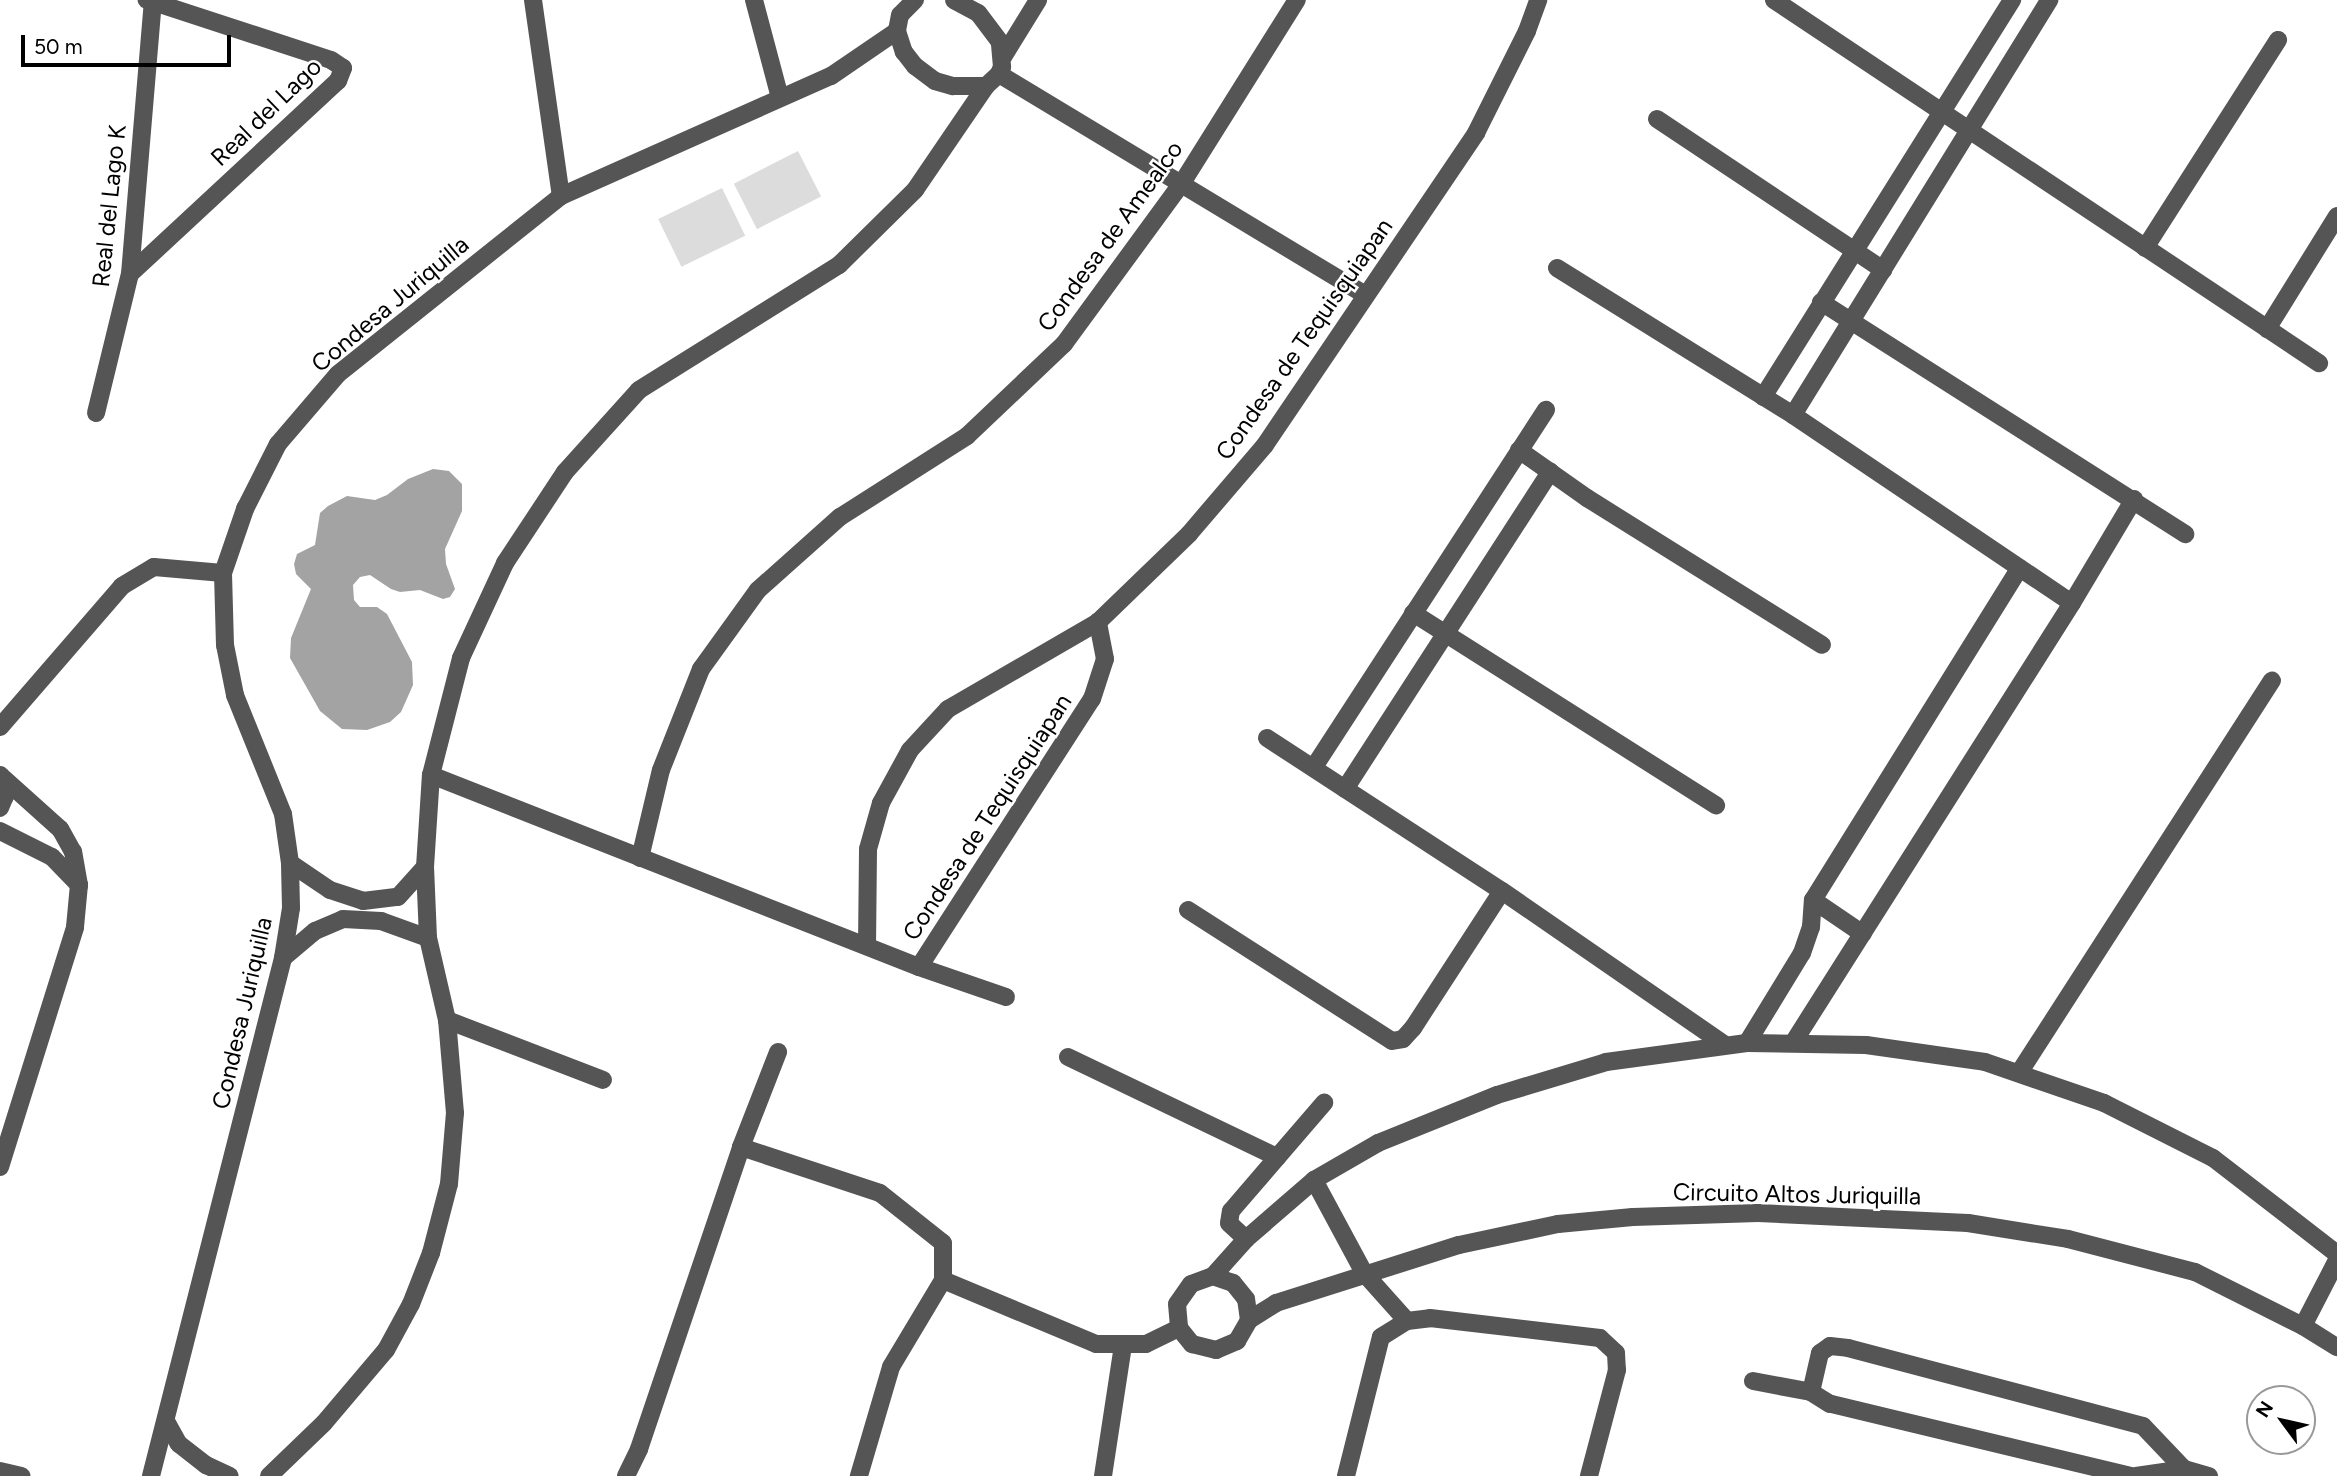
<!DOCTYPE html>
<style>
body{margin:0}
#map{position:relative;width:2337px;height:1476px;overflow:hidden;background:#fff;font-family:Figtree,sans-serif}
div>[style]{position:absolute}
.green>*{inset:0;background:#dcdcdc;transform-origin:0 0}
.water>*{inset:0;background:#a3a3a3}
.minor>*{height:18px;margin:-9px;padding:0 9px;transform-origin:9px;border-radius:9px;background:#555}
span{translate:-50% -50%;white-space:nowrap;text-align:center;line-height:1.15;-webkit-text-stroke:5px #fff;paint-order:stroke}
.street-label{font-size:24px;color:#000}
.north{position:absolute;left:2246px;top:1385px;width:70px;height:70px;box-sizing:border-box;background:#fff;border:2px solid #999;border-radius:50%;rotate:303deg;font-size:19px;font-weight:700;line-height:28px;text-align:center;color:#000}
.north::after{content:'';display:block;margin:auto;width:24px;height:32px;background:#000;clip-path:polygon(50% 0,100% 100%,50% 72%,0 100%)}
.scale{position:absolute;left:21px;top:35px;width:210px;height:32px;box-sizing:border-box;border:4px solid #000;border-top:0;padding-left:9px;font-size:21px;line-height:24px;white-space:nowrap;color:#000;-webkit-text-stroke:5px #fff;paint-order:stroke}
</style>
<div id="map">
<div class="green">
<i style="left:798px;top:151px;width:51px;height:72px;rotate:63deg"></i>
<i style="left:722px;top:188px;width:53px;height:71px;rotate:64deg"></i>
</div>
<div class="water">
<i style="clip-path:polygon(433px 469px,449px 471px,462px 484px,462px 511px,445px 549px,446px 564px,455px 589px,450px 597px,443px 599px,420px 590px,400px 592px,391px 589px,370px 575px,360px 577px,353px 585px,354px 600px,360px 607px,377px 607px,387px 614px,412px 662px,413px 685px,401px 712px,390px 722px,367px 730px,342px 729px,320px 711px,290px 658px,291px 638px,311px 589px,296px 574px,294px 564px,297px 554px,315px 545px,320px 513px,328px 506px,347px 496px,375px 500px,387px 495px,408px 479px)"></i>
</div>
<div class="minor">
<i style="left:533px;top:0;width:198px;rotate:81.9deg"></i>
<i style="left:754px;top:0;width:101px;rotate:75.1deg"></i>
<i style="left:915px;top:0;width:21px;rotate:135deg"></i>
<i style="left:900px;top:15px;width:16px;rotate:101deg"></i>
<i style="left:897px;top:31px;width:22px;rotate:72deg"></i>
<i style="left:904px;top:52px;width:18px;rotate:52deg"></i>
<i style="left:915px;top:66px;width:25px;rotate:37deg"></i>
<i style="left:935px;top:81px;width:19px;rotate:16deg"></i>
<i style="left:953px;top:86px;width:33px"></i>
<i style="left:986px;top:86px;width:18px;rotate:-43deg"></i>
<i style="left:999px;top:74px;width:8px;rotate:-67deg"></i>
<i style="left:1002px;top:67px;width:25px;rotate:-95deg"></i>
<i style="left:1000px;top:42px;width:36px;rotate:-127deg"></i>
<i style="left:978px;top:13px;width:27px;rotate:-152deg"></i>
<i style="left:1774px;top:0;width:655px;rotate:33.67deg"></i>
<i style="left:1003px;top:57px;width:67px;rotate:-58.4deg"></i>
<i style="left:999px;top:74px;width:428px;rotate:31.1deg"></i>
<i style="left:1657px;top:119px;width:272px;rotate:33.7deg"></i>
<i style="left:2145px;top:248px;width:247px;rotate:-57.4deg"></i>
<i style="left:1557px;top:268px;width:278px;rotate:31.9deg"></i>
<i style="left:1793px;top:415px;width:336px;rotate:34deg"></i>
<i style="left:130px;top:274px;width:284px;rotate:-42.9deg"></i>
<i style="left:338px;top:81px;width:14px;rotate:-69deg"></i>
<i style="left:343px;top:68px;width:14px;rotate:-146deg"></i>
<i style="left:331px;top:60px;width:194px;rotate:-161.9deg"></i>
<i style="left:1821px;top:302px;width:432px;rotate:32.5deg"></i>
<i style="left:2267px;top:329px;width:133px;rotate:-58.2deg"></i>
<i style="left:1763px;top:397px;width:469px;rotate:-57.9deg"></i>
<i style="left:96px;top:413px;width:143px;rotate:-76.3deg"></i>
<i style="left:130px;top:274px;width:273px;rotate:-85.2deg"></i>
<i style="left:1793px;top:415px;width:488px;rotate:-58.3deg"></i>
<i style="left:1519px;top:450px;width:83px;rotate:35.2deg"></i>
<i style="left:1587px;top:498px;width:277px;rotate:32deg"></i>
<i style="left:1413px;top:613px;width:359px;rotate:32.4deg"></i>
<i style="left:0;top:727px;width:186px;rotate:-49.1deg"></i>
<i style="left:122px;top:586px;width:37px;rotate:-31deg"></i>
<i style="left:154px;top:567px;width:69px;rotate:5deg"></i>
<i style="left:1267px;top:738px;width:280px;rotate:33.1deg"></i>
<i style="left:1502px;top:891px;width:271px;rotate:34.6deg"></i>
<i style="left:1314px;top:767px;width:426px;rotate:-57deg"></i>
<i style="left:0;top:775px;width:22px;rotate:77deg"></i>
<i style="left:5px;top:796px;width:13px;rotate:113deg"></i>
<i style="left:431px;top:775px;width:524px;rotate:21.48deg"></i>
<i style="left:919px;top:967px;width:92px;rotate:19deg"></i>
<i style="left:1345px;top:789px;width:378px;rotate:-57.1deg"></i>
<i style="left:0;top:831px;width:58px;rotate:26.6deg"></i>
<i style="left:52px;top:857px;width:39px;rotate:46deg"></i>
<i style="left:640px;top:858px;width:90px;rotate:-76.6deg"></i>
<i style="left:661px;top:770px;width:109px;rotate:-68.4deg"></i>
<i style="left:701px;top:669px;width:97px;rotate:-54.2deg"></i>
<i style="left:758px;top:590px;width:110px;rotate:-41.7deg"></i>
<i style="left:840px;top:517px;width:151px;rotate:-32.5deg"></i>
<i style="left:967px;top:436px;width:134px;rotate:-43.5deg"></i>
<i style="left:1064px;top:344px;width:200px;rotate:-53.8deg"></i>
<i style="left:1182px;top:183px;width:216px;rotate:-57.9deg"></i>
<i style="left:290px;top:863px;width:48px;rotate:34deg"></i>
<i style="left:330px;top:890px;width:35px;rotate:18deg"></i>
<i style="left:363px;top:901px;width:35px;rotate:-7deg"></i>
<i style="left:398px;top:897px;width:40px;rotate:-48deg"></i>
<i style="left:1813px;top:900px;width:60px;rotate:34.2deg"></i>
<i style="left:1188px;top:910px;width:242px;rotate:32.7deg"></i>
<i style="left:1392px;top:1041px;width:11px;rotate:-10deg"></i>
<i style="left:1403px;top:1039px;width:15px;rotate:-48deg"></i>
<i style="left:1413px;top:1028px;width:163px;rotate:-57deg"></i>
<i style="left:867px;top:946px;width:97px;rotate:-89.4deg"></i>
<i style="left:868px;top:849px;width:48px;rotate:-74.2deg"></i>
<i style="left:881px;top:803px;width:60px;rotate:-61.3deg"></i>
<i style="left:910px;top:750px;width:56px;rotate:-47.2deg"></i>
<i style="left:948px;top:709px;width:173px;rotate:-30.1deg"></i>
<i style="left:1098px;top:622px;width:127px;rotate:-44deg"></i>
<i style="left:1189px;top:534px;width:117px;rotate:-49.5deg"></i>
<i style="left:1265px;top:445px;width:377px;rotate:-55.9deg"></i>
<i style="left:1476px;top:133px;width:114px;rotate:-63.4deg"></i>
<i style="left:1527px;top:31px;width:33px;rotate:-70deg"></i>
<i style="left:283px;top:958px;width:42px;rotate:-40.2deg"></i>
<i style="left:315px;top:931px;width:30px;rotate:-23deg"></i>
<i style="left:343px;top:919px;width:38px;rotate:3deg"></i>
<i style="left:381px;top:921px;width:50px;rotate:19.9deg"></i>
<i style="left:919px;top:967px;width:319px;rotate:-57.2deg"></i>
<i style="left:1092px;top:699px;width:42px;rotate:-72deg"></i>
<i style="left:1105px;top:659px;width:38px;rotate:-101deg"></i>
<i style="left:447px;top:1020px;width:167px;rotate:21deg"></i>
<i style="left:1747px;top:1043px;width:105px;rotate:-58.6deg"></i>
<i style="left:1802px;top:953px;width:28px;rotate:-71deg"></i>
<i style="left:1811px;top:927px;width:27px;rotate:-86deg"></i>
<i style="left:1813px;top:900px;width:391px;rotate:-58.1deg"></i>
<i style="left:1793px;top:1043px;width:521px;rotate:-57.62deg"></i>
<i style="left:2072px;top:603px;width:121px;rotate:-59.2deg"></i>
<i style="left:1068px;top:1057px;width:232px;rotate:25.6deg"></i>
<i style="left:2019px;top:1073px;width:467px;rotate:-57.2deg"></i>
<i style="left:741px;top:1147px;width:146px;rotate:18.3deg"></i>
<i style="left:880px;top:1193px;width:80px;rotate:38.4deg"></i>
<i style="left:943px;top:1243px;width:37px;rotate:90deg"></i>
<i style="left:943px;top:1280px;width:101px;rotate:120.9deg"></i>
<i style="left:891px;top:1367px;width:114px;rotate:106.4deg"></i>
<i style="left:0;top:1167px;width:251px;rotate:-72.6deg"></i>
<i style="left:75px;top:927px;width:42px;rotate:-84.6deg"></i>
<i style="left:79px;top:885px;width:34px;rotate:-100deg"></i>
<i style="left:73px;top:852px;width:26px;rotate:-119deg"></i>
<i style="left:60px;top:829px;width:79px;rotate:-138.1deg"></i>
<i style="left:1314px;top:1180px;width:106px;rotate:61.7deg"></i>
<i style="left:1364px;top:1273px;width:64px;rotate:48.1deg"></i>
<i style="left:1246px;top:1239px;width:23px;rotate:-137deg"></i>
<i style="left:1229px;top:1223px;width:12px;rotate:-81deg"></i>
<i style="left:1231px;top:1211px;width:143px;rotate:-49.3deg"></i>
<i style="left:1213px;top:1276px;width:50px;rotate:-48.3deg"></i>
<i style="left:1246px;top:1239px;width:90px;rotate:-40.9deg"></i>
<i style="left:1314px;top:1180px;width:74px;rotate:-30deg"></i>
<i style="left:1378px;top:1143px;width:128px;rotate:-22deg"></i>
<i style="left:1497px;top:1095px;width:114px;rotate:-16.8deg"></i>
<i style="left:1606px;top:1062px;width:142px;rotate:-7.7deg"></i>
<i style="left:1747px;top:1043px;width:119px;rotate:1deg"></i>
<i style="left:1866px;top:1045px;width:120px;rotate:8.1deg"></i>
<i style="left:1985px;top:1062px;width:126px;rotate:19deg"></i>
<i style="left:2104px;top:1103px;width:122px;rotate:26.8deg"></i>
<i style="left:2213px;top:1158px;width:157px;rotate:37.7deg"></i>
<i style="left:943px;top:1280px;width:166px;rotate:22.7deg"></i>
<i style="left:1096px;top:1344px;width:50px"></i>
<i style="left:1146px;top:1344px;width:37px;rotate:-26deg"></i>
<i style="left:1249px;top:1320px;width:21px;rotate:-98deg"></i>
<i style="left:1246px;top:1299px;width:21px;rotate:-129deg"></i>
<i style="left:1233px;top:1283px;width:21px;rotate:-161deg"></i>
<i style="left:1213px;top:1276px;width:23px;rotate:160deg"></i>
<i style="left:1191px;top:1284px;width:24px;rotate:125deg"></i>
<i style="left:1177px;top:1304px;width:24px;rotate:85deg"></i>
<i style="left:1179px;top:1328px;width:21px;rotate:51deg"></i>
<i style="left:1192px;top:1344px;width:25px;rotate:14deg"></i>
<i style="left:1216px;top:1350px;width:23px;rotate:-23deg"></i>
<i style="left:1237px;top:1341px;width:24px;rotate:-60deg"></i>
<i style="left:1249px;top:1320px;width:32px;rotate:-32deg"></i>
<i style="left:1276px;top:1303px;width:192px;rotate:-17.6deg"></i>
<i style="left:1459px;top:1245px;width:101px;rotate:-12deg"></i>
<i style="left:1558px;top:1224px;width:75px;rotate:-5.3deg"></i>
<i style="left:1633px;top:1217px;width:125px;rotate:-1.8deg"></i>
<i style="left:1758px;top:1213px;width:210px;rotate:2.7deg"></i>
<i style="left:1968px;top:1223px;width:101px;rotate:9.1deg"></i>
<i style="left:2068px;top:1239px;width:131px;rotate:14.6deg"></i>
<i style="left:2195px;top:1272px;width:121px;rotate:26.6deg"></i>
<i style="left:2303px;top:1326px;width:40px;rotate:32deg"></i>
<i style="left:2303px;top:1326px;width:74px;rotate:-62.7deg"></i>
<i style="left:1753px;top:1381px;width:59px;rotate:10.7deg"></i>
<i style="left:166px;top:1421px;width:26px;rotate:61deg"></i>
<i style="left:179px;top:1444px;width:34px;rotate:38deg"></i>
<i style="left:206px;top:1465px;width:26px;rotate:25deg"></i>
<i style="left:0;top:1471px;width:22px;rotate:13deg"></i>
<i style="left:151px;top:1476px;width:535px;rotate:-75.7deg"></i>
<i style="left:283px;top:958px;width:51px;rotate:-80.9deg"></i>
<i style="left:291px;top:908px;width:45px;rotate:-91.3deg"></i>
<i style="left:290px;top:863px;width:49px;rotate:-98.1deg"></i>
<i style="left:283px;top:814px;width:128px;rotate:-112deg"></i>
<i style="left:235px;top:695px;width:51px;rotate:-101.3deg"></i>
<i style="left:225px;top:645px;width:72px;rotate:-91.6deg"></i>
<i style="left:223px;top:573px;width:68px;rotate:-71deg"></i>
<i style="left:245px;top:509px;width:73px;rotate:-63.1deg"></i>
<i style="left:278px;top:444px;width:92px;rotate:-49.4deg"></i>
<i style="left:338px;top:374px;width:285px;rotate:-38.6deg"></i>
<i style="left:561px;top:196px;width:295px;rotate:-24deg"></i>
<i style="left:831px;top:76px;width:80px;rotate:-34.3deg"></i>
<i style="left:269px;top:1476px;width:76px;rotate:-43.9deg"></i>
<i style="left:324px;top:1423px;width:96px;rotate:-49.7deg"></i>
<i style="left:386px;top:1350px;width:52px;rotate:-61.5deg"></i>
<i style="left:411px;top:1304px;width:55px;rotate:-68.6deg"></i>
<i style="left:431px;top:1253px;width:71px;rotate:-75.4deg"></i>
<i style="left:449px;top:1184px;width:71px;rotate:-85.2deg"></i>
<i style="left:455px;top:1113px;width:93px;rotate:-94.9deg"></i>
<i style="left:447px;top:1020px;width:84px;rotate:-103deg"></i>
<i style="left:428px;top:938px;width:71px;rotate:-92.4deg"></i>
<i style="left:425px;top:867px;width:92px;rotate:-86.3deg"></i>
<i style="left:431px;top:775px;width:121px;rotate:-75.6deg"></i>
<i style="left:461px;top:658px;width:105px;rotate:-65.1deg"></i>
<i style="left:505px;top:563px;width:109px;rotate:-56.6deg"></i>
<i style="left:565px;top:472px;width:110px;rotate:-47.9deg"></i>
<i style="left:639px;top:390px;width:236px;rotate:-32deg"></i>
<i style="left:839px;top:265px;width:107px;rotate:-44.6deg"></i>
<i style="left:915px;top:190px;width:126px;rotate:-55.7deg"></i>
<i style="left:626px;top:1476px;width:30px;rotate:-64deg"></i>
<i style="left:639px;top:1449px;width:319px;rotate:-71.3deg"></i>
<i style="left:741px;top:1147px;width:102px;rotate:-68.7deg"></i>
<i style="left:1103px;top:1476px;width:133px;rotate:-81.3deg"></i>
<i style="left:1346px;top:1476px;width:143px;rotate:-75.9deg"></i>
<i style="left:1381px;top:1337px;width:31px;rotate:-32deg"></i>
<i style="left:1407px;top:1321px;width:23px;rotate:-7deg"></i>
<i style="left:1430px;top:1318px;width:171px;rotate:6.7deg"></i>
<i style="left:1600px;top:1338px;width:22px;rotate:43deg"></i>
<i style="left:1616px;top:1353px;width:17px;rotate:87deg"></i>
<i style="left:1617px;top:1370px;width:110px;rotate:104.8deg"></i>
<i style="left:2131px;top:1476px;width:309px;rotate:-166.5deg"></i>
<i style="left:1830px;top:1404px;width:22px;rotate:-148deg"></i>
<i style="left:1811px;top:1392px;width:40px;rotate:-77deg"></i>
<i style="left:1820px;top:1353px;width:12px;rotate:-35deg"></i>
<i style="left:1830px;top:1346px;width:18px;rotate:6deg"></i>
<i style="left:1848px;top:1348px;width:305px;rotate:14.8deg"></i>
<i style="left:2143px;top:1426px;width:59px;rotate:46.4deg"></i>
<i style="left:2136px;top:1476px;width:49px;rotate:-8.3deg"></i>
<i style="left:2184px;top:1469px;width:26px;rotate:16deg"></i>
</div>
<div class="street-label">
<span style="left:266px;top:112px;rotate:-44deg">Real del Lago</span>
<span style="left:109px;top:206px;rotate:-84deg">Real del Lago K</span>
<span style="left:1110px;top:236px;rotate:-54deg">Condesa de Amealco</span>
<span style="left:390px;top:304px;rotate:-40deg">Condesa Juriquilla</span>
<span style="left:1304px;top:339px;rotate:-55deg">Condesa de Tequisquiapan</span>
<span style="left:987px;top:817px;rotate:-57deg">Condesa de Tequisquiapan</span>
<span style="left:242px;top:1013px;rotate:-77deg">Condesa Juriquilla</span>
<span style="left:1797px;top:1194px;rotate:1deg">Circuito Altos Juriquilla</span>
</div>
<div class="north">N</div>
<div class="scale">50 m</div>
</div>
